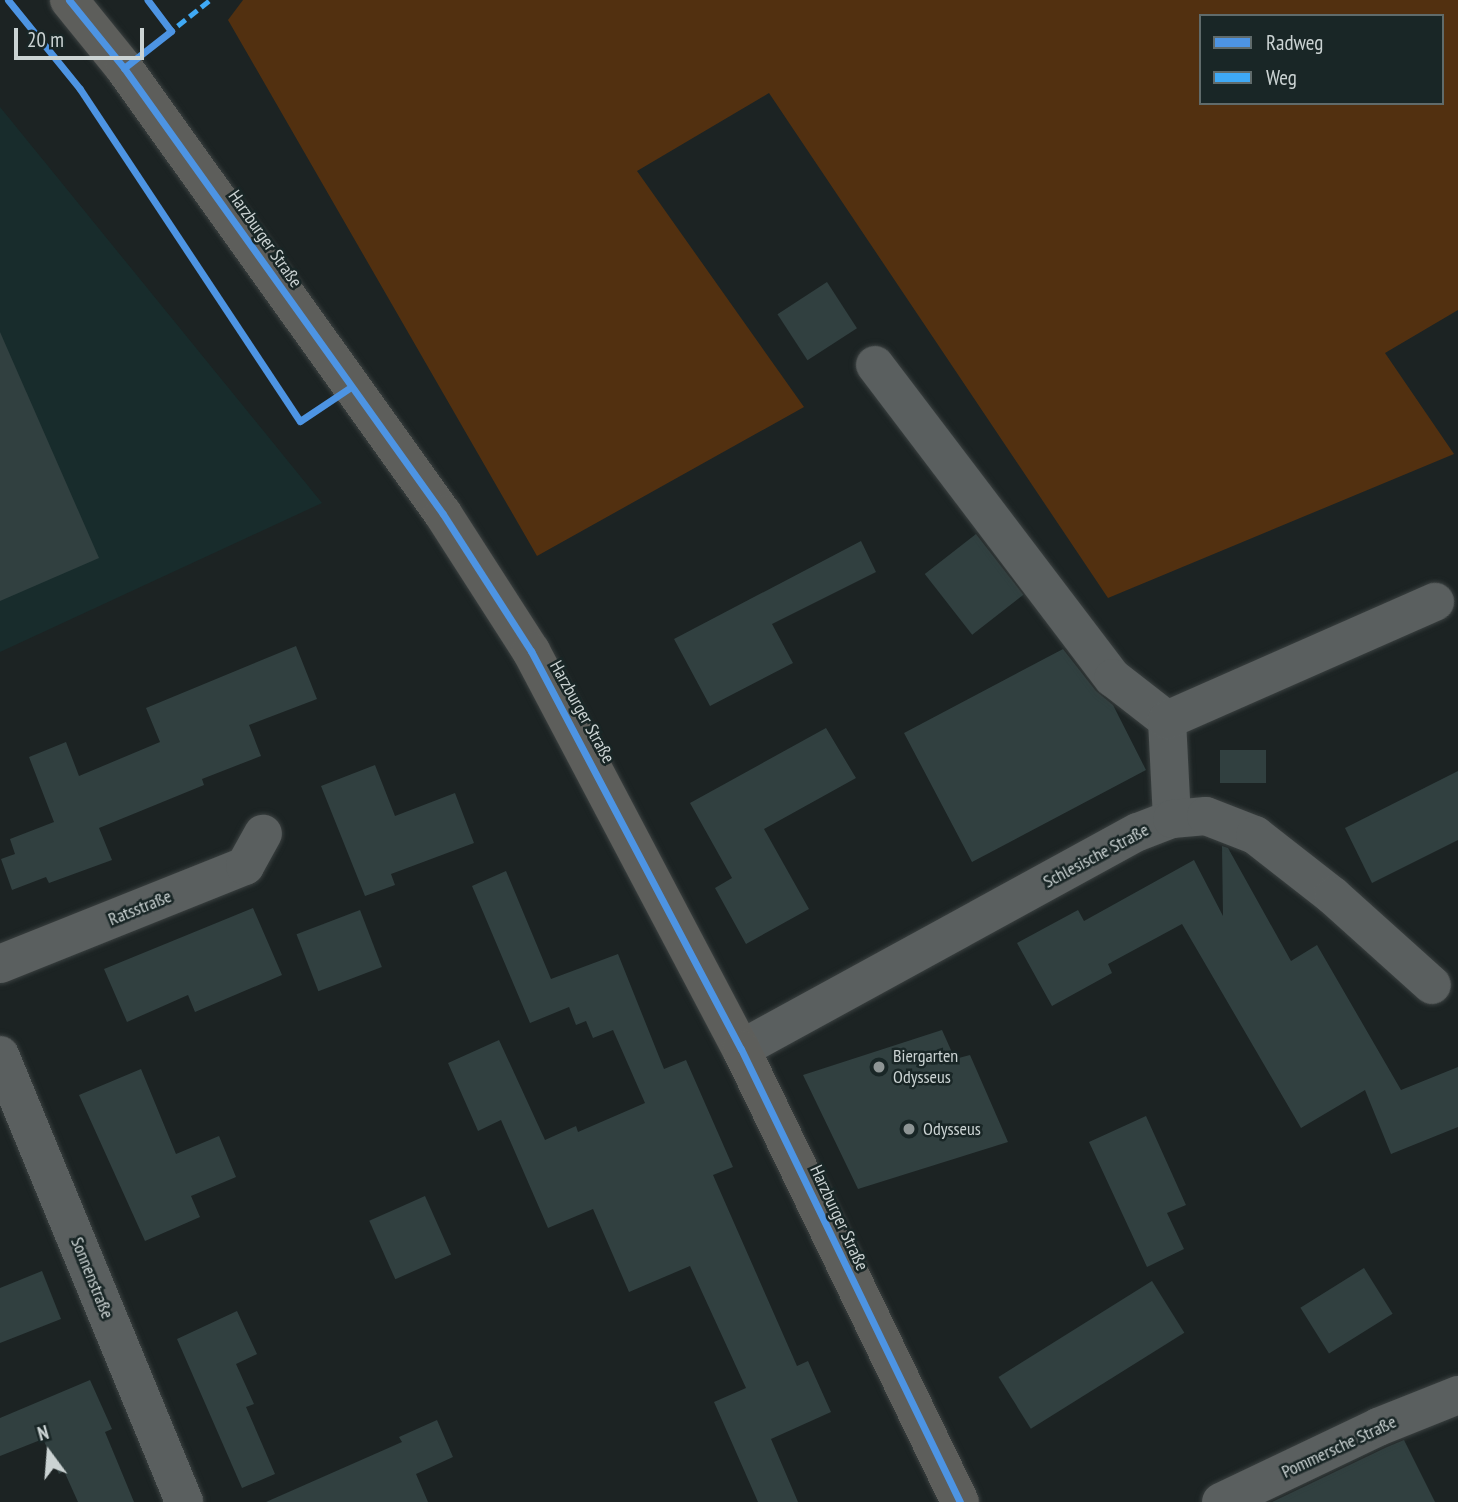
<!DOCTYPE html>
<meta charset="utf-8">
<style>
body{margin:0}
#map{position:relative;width:1458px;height:1502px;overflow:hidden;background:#1c2323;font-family:"PT Sans Narrow",sans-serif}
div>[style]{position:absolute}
.built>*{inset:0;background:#182c2c}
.green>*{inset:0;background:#523010}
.building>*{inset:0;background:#314040;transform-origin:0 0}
.roads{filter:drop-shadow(0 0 2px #3a4040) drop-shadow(0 0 2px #3a4040)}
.minor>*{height:38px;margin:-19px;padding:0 19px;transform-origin:19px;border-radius:19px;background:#5a5f5f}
.major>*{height:38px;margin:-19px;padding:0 19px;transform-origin:19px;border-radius:19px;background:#5d5e5b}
.quiet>*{height:5px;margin-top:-2.5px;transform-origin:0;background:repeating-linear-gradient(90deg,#3fa9f5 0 10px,transparent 0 15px)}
.cycleway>*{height:7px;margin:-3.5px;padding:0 3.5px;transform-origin:3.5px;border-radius:3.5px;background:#4d94e3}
.dots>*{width:19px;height:19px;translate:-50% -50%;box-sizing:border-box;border:4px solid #192626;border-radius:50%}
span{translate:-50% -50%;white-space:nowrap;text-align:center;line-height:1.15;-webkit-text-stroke:5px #192626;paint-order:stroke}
.street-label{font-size:18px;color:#cbd3d3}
.poi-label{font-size:18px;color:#cbd3d3}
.left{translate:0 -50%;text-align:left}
.legend{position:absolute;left:1199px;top:14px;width:245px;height:91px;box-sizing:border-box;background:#192626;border:2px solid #606b6b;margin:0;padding:9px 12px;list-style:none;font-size:21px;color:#cbd3d3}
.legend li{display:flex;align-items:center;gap:14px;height:35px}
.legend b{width:35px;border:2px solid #606b6b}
.north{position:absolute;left:14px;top:1418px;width:70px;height:70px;-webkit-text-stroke:5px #192626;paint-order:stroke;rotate:344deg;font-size:19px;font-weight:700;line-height:28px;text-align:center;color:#cbd3d3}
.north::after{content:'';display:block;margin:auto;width:24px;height:32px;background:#cbd3d3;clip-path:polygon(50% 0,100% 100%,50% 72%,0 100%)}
.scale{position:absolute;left:14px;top:28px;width:130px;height:32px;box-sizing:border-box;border:4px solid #cbd3d3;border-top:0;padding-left:9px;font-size:21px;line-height:24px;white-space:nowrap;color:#cbd3d3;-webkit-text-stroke:5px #192626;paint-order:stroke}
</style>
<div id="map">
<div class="built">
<i style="clip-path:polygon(0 107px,322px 503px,0 652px)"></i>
</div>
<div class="green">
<i style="clip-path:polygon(evenodd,243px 0,1458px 0,1458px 310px,1385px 353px,1454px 454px,1108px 598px,769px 93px,637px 171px,804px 407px,537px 556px,228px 20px,243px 0,1201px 16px,1442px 16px,1442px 103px,1201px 103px,1201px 16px)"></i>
</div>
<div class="building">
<i style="left:827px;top:282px;width:55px;height:59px;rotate:57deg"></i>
<i style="clip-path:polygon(0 332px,99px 558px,0 601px)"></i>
<i style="left:976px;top:534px;width:77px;height:65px;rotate:52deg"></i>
<i style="clip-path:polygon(861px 541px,876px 572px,772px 624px,793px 663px,710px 706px,674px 639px)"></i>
<i style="clip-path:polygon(296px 646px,317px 699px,249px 725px,261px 756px,202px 779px,204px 785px,99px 828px,112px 860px,49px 883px,46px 877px,12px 890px,1px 859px,15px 854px,10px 839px,54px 822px,29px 757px,66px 742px,79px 776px,160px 742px,146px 708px)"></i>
<i style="clip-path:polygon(1063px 649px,1096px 691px,1113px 705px,1146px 770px,972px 862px,904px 733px)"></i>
<i style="clip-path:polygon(826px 728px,856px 778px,764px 829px,809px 909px,746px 944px,715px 888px,732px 878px,690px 803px)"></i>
<i style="left:1220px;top:750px;width:46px;height:33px"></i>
<i style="clip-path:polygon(375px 765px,395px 816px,455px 793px,474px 843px,391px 874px,395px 885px,365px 896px,321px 786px)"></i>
<i style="clip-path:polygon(1458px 771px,1458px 840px,1372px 883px,1345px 828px)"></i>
<i style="clip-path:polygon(1222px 846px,1228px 848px,1291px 961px,1317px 945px,1401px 1090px,1458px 1067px,1458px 1127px,1391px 1154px,1365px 1090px,1301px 1128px,1182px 924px,1108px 964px,1112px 973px,1052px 1006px,1017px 943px,1078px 910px,1084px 921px,1194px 860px,1223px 916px)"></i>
<i style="clip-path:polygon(506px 871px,551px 979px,618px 954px,664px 1069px,686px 1060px,733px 1167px,713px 1175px,797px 1366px,808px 1361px,831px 1412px,771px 1439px,798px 1502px,758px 1502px,714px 1402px,746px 1388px,690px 1266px,629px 1292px,593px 1209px,548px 1228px,501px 1120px,478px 1131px,448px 1063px,499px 1040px,545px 1140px,576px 1126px,578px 1132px,645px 1103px,613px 1030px,593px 1038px,586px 1021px,576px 1025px,569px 1007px,530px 1023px,472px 886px)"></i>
<i style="clip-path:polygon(253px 908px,282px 975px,195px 1012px,188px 995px,127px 1022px,104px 969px)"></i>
<i style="left:360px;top:910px;width:61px;height:68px;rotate:69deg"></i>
<i style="clip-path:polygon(942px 1030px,955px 1059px,970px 1055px,1008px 1142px,858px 1189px,803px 1075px)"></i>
<i style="clip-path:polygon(141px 1069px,176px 1154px,219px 1136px,236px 1177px,191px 1196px,200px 1217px,145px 1241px,79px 1095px)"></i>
<i style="clip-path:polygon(1146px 1116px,1186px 1205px,1167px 1213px,1184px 1249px,1147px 1267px,1089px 1142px)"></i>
<i style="left:425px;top:1196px;width:64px;height:61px;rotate:66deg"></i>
<i style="left:1364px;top:1268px;width:54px;height:75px;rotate:58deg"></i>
<i style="clip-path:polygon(42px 1271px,61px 1319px,0 1343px,0 1288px)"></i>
<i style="left:1152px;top:1281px;width:61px;height:181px;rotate:58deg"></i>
<i style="clip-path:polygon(237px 1311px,257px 1354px,236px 1364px,254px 1404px,246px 1407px,275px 1474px,242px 1488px,177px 1339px)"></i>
<i style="clip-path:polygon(90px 1380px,112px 1429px,105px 1432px,134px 1502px,78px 1502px,64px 1471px,59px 1474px,43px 1439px,0 1456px,0 1418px)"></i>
<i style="clip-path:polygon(437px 1420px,453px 1457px,416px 1474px,428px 1502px,266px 1502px,402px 1442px,399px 1437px)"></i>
<i style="clip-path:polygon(1404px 1440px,1435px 1502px,1272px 1502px,1387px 1447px)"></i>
</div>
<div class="roads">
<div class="minor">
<i style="left:875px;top:365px;width:393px;rotate:52.8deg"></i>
<i style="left:1113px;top:678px;width:68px;rotate:37.9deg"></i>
<i style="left:1172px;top:819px;width:99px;rotate:-92.9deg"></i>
<i style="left:1167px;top:720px;width:293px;rotate:-23.8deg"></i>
<i style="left:0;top:964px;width:264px;rotate:-21.8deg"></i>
<i style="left:245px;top:866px;width:37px;rotate:-61deg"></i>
<i style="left:741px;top:1049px;width:452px;rotate:-28.7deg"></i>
<i style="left:1138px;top:832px;width:36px;rotate:-21deg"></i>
<i style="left:1172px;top:819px;width:34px;rotate:-5deg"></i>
<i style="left:1206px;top:816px;width:53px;rotate:21.2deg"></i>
<i style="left:1255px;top:835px;width:99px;rotate:38deg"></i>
<i style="left:1333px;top:896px;width:133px;rotate:42deg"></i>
<i style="left:0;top:1055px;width:483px;rotate:67.6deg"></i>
<i style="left:1221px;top:1502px;width:174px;rotate:-25.5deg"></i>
<i style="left:1378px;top:1427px;width:86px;rotate:-21.8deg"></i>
</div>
<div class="major">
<i style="left:69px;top:0;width:87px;rotate:51deg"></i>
<i style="left:124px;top:68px;width:548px;rotate:54.43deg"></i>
<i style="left:443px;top:514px;width:163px;rotate:57.3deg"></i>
<i style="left:531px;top:651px;width:450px;rotate:62.2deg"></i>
<i style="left:741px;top:1049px;width:503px;rotate:64.2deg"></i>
</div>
</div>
<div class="quiet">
<i style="left:166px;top:35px;width:56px;rotate:-38.5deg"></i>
</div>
<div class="cycleway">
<i style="left:8px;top:0;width:114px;rotate:51deg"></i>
<i style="left:80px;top:89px;width:398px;rotate:56.5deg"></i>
<i style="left:300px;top:421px;width:61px;rotate:-33.7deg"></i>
<i style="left:69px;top:0;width:87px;rotate:51deg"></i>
<i style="left:124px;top:68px;width:548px;rotate:54.43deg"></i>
<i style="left:443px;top:514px;width:163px;rotate:57.3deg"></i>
<i style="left:531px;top:651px;width:450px;rotate:62.2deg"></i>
<i style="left:741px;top:1049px;width:503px;rotate:64.2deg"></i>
<i style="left:124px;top:68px;width:60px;rotate:-38.2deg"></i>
<i style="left:171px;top:31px;width:39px;rotate:-127deg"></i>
</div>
<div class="dots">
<i style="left:879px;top:1067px;background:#8e9595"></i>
<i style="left:909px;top:1129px;background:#8e9595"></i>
</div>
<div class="street-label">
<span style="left:265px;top:239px;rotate:55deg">Harzburger Straße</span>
<span style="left:582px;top:712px;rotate:61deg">Harzburger Straße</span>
<span style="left:1096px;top:856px;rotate:-28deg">Schlesische Straße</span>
<span style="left:140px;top:908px;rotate:-22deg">Ratsstraße</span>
<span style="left:839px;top:1218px;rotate:65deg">Harzburger Straße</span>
<span style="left:92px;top:1278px;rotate:68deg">Sonnenstraße</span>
<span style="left:1339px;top:1447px;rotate:-25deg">Pommersche Straße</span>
</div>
<div class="poi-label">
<span class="left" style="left:893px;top:1067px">Biergarten<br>Odysseus</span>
<span class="left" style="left:923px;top:1129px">Odysseus</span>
</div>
<ul class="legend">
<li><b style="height:9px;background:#4d94e3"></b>Radweg</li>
<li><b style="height:9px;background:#3fa9f5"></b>Weg</li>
</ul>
<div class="north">N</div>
<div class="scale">20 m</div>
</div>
